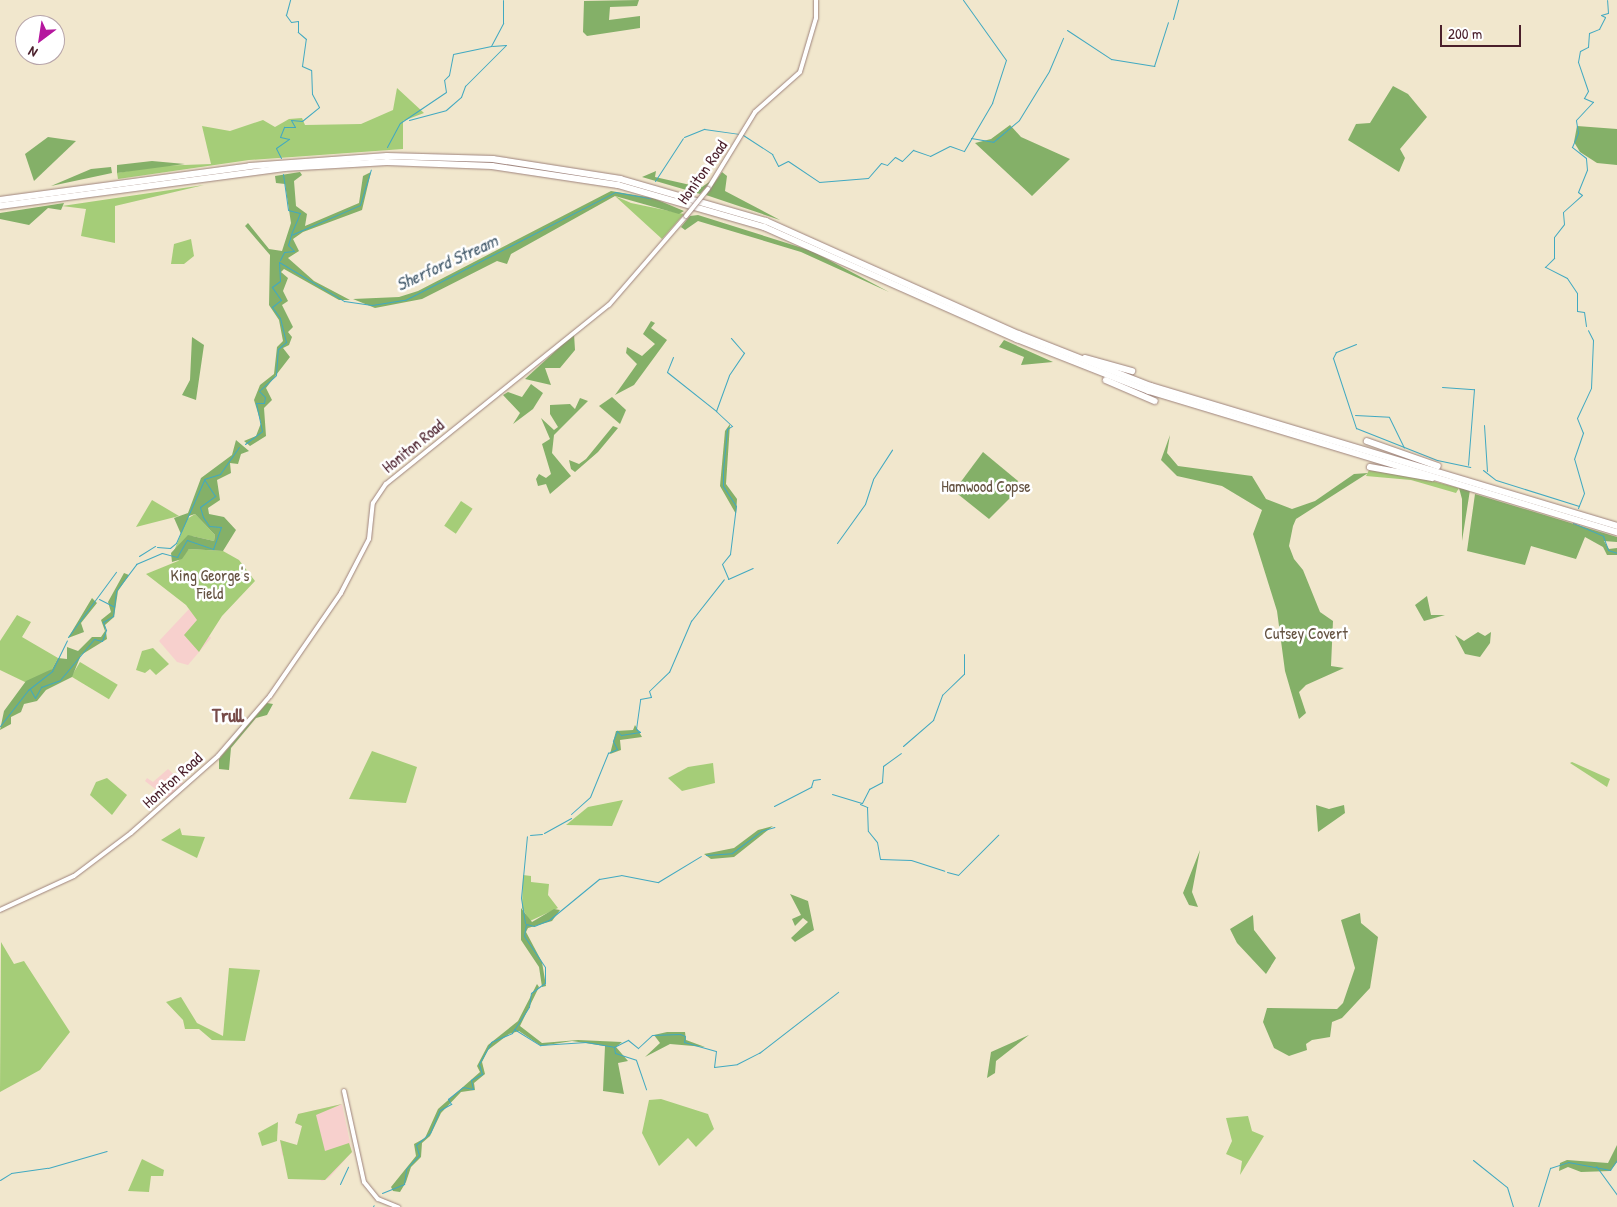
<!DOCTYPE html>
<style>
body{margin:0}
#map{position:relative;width:1617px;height:1207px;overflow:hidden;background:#f1e7cd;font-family:"Patrick Hand",sans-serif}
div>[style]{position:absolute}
.built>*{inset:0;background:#f7d0cd}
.green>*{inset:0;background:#a5cd78;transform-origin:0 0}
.forest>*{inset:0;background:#84b068}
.stream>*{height:1px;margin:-0.5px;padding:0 0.5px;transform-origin:0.5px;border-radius:0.5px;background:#41a9c1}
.roads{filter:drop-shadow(0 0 1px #9e837c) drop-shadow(0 0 1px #9e837c)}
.tertiary>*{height:4px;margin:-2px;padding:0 2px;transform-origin:2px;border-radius:2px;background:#fff}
.motorway>*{height:5.5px;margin:-2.75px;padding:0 2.75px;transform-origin:2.75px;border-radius:2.75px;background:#fff}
.bridges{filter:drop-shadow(0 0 1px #9e837c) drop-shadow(0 0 1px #9e837c)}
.tertiary-bridge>*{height:4px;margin:-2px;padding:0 2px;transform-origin:2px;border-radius:2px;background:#fff}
span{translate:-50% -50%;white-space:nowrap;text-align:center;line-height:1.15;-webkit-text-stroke:5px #fff;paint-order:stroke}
.street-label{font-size:16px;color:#4a1f2b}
.park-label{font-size:16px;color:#655342}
.water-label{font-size:18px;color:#465d6e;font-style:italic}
.quarter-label{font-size:19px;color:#774b49;font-weight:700}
.north{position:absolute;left:15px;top:15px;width:50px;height:50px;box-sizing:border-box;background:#fff;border:1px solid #b7a5aa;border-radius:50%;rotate:211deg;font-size:14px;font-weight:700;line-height:20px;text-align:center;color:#4a1f2b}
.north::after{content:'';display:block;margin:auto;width:18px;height:22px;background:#b5179e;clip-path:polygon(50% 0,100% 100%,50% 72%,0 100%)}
.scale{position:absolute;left:1440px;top:25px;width:81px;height:22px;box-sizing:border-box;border:2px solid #4a1f2b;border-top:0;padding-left:6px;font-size:15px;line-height:18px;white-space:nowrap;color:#4a1f2b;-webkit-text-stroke:4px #fff;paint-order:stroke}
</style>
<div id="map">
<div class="built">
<i style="clip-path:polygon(189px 609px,211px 638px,188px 665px,177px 662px,159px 641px)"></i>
<i style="clip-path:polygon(168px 769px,183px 783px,167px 798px,145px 781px,147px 778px,153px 782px)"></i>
<i style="clip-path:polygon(342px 1104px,352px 1152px,329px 1178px,322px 1181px,282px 1155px,280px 1140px,297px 1145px,302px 1126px,295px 1123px,298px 1114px)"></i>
</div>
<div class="green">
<i style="clip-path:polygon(397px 88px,424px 113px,403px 121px,403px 149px,249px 160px,118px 179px,117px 173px,157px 166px,211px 164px,202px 126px,230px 131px,263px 120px,275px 127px,289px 119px,302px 118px,305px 125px,361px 124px,393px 110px)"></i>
<i style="clip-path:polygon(204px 185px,115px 206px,115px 243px,81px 236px,86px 209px,62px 206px)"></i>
<i style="clip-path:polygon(615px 196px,631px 203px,684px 214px,662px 239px)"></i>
<i style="clip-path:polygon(191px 239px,194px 256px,184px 264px,171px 264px,174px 244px)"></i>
<i style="clip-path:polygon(1369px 470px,1421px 478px,1459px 488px,1456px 493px,1411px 480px,1366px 476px)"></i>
<i style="clip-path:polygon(152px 500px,179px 516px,136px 527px)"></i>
<i style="left:461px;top:501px;width:14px;height:30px;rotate:34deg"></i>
<i style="clip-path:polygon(195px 514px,215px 535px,214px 541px,192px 536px,174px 551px,187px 519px)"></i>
<i style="clip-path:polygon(189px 549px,223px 551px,239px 560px,255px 581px,222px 616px,199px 652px,184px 635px,197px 620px,186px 605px,146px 574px,178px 561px)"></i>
<i style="clip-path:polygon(17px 615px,31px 622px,22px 637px,58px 658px,52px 669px,34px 681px,25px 682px,0 670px,0 641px)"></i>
<i style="clip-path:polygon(153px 648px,169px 664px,156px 675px,150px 669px,145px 673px,136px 670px,142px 651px)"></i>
<i style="left:80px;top:662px;width:44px;height:17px;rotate:31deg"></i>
<i style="clip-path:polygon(372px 751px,417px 767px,406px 803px,349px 799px)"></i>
<i style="clip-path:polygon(1572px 762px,1610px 779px,1607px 787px,1570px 763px)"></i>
<i style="clip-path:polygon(713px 763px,715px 783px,682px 791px,668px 778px,688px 767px)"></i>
<i style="clip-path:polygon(107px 778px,127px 795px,112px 815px,90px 795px,96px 782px)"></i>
<i style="clip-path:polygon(623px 800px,612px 826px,566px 825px,588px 807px)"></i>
<i style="clip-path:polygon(180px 828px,182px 835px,205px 837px,197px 858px,161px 840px)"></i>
<i style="clip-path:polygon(523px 875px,531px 876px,531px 882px,549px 884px,548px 895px,558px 908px,530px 921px,522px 908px)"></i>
<i style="clip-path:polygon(1px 942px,14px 964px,24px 961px,70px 1032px,40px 1070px,0 1092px)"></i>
<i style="clip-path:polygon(229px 968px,260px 970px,245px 1041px,212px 1040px,199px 1029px,185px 1029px,183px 1020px,166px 1002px,181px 997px,197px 1023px,223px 1036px)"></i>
<i style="clip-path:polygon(661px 1099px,708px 1114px,714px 1129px,696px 1147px,688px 1138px,659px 1166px,642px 1133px,649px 1100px)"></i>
<i style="clip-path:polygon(342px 1104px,316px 1115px,325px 1151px,349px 1143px,352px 1152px,325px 1180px,288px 1179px,280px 1140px,297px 1145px,302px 1126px,295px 1123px,298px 1114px)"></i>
<i style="clip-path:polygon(1248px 1116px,1252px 1131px,1264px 1136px,1240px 1175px,1242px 1161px,1226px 1154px,1232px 1141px,1226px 1118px)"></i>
<i style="clip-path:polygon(278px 1122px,277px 1141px,262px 1146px,258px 1133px)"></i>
<i style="clip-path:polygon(142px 1159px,164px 1170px,163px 1176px,151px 1176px,149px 1192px,128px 1191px)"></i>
</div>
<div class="forest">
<i style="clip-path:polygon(639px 0,637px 6px,610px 7px,609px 20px,640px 16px,640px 28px,587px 36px,583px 32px,584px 1px)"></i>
<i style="clip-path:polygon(1393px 86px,1408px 94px,1427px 117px,1400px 149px,1405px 158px,1399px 172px,1348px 140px,1356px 124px,1370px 123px)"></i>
<i style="clip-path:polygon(1010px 125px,1021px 137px,1070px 159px,1032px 196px,975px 143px,991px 139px)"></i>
<i style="clip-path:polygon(1577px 126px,1617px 129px,1617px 165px,1597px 163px,1580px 152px,1574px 142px)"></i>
<i style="clip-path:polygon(48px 137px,76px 141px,34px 181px,25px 154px)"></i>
<i style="clip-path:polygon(152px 161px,185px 164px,117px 173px,117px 165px)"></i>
<i style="clip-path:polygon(111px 167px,112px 173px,51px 186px,91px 169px)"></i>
<i style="clip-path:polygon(656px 171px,655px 177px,686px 184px,702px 187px,712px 180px,700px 194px,642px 177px)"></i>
<i style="clip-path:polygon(300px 172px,302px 175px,294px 181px,296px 206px,307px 214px,305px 226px,359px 203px,363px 176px,371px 172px,362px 210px,303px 232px,293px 239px,299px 251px,288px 258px,314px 281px,350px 300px,339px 300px,284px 269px,281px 272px,288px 278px,283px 291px,288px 301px,282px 305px,293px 327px,288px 332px,292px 337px,289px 345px,283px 348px,290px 357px,266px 388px,272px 400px,264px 408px,266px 436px,250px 446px,244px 441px,256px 436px,261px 423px,254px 400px,260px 385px,274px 374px,277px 347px,283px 341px,279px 320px,269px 305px,270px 255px,245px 226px,248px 223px,269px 249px,282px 251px,291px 223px,285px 184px,276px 183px,275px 176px)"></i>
<i style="clip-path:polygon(722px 172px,727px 176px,725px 191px,780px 220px,706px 195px)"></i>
<i style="clip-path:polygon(611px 191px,653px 198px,684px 211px,679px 214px,615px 196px,511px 254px,507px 264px,497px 261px,422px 299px,375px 308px,353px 299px,399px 297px,418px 291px)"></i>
<i style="clip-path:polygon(64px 203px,61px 210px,48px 208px,29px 225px,0 219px,0 213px)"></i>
<i style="clip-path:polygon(698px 215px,812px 251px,889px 292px,801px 252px,698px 221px,685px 230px,681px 227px,690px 216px)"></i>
<i style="clip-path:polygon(651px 321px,655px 323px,651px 328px,667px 340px,634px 385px,615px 395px,637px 364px,626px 353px,627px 347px,642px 356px,655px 344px,643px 334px)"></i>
<i style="clip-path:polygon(574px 334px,575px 350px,560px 368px,545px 368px,551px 385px,525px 379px)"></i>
<i style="clip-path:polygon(192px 337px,204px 345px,196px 400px,182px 395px,190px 380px)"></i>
<i style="clip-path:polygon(1004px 340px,1053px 362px,1021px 365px,1024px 357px,999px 347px)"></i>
<i style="clip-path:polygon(531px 384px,543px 393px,533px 409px,513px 424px,520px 413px,503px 395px,508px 392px,522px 397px)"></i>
<i style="clip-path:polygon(612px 397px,626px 410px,620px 424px,599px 406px)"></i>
<i style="clip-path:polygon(580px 398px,588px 401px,554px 435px,552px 453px,571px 476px,550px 494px,546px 484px,538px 486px,536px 479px,539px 474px,546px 478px,551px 474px,542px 444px,550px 439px,541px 418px,554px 430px,558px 427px,550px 414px,550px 405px,570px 404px,575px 409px)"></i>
<i style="clip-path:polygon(730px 424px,726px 484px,737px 499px,736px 514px,720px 486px,725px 431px)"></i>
<i style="clip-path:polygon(613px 426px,618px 428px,598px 452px,575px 472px,571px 469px,569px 460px,579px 464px,586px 459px)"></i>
<i style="clip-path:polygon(1170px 435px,1167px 453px,1178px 466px,1252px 476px,1266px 499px,1292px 509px,1315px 501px,1354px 474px,1368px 473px,1296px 519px,1293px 526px,1289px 546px,1294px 559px,1303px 570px,1320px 612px,1333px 621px,1331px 666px,1344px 668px,1306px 685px,1299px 692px,1306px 713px,1299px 719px,1285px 671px,1277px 611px,1253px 534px,1262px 510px,1222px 486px,1177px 476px,1161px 460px)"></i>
<i style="clip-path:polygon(236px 440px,249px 451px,241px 454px,238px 464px,230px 463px,231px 473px,217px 480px,220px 500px,208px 508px,209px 514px,224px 517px,236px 530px,223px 551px,189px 549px,182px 559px,172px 562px,171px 553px,188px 535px,214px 541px,215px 535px,195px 514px,189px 516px,181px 534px,174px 518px,188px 513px,201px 478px,232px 455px)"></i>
<i style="clip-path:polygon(983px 452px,1018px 481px,1009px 499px,989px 519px,954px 491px)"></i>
<i style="clip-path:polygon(1459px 488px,1470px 490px,1462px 541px,1462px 499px)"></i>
<i style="clip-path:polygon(1475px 494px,1617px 537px,1617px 542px,1604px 541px,1609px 549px,1617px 548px,1617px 555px,1607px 555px,1603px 547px,1585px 537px,1576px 559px,1531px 546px,1525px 565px,1467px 551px)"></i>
<i style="clip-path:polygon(124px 573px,129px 575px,118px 591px,114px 617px,105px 625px,107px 639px,81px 655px,72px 677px,46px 690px,37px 701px,24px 704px,21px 712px,11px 717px,11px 724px,0 730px,4px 711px,26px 681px,52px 669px,58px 658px,67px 659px,67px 647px,78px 651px,92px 637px,101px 637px,105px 631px,101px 620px,111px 612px,108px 602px)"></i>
<i style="clip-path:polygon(1427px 596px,1431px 615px,1445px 615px,1424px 621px,1415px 605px)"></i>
<i style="clip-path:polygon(92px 598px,97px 603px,81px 623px,84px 632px,68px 638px)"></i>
<i style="clip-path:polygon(1478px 632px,1485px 636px,1491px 632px,1490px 643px,1480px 657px,1465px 654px,1455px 635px,1464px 641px)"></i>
<i style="clip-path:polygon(267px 703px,273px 704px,267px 715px,256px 718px,231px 748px,229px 770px,219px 769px,219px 759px)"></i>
<i style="clip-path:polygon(635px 725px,642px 737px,620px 740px,621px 750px,610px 754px,616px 731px,633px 730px)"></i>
<i style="clip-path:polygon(1316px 805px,1329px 809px,1344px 805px,1345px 813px,1318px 832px)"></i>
<i style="clip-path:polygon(773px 826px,734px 857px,711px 859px,704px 854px,734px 848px,758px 830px)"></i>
<i style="clip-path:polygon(1200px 850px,1192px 892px,1198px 907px,1189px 905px,1183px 893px)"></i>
<i style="clip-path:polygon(790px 894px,808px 901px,814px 930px,795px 942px,791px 938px,808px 922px,803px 918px,795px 926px,792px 919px,801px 915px)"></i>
<i style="clip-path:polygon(521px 908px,532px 922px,554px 909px,560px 910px,552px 921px,528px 928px,526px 932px,542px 962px,546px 986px,542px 987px,539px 967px,521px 940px)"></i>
<i style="clip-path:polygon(1360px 913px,1361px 923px,1378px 937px,1370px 988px,1342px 1018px,1332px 1022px,1330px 1037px,1312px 1040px,1306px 1044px,1307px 1050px,1289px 1056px,1274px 1048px,1263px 1022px,1267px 1008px,1337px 1009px,1343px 1003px,1355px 968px,1341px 920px)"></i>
<i style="clip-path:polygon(1253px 915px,1254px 930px,1276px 958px,1266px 974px,1237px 943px,1230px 929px)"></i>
<i style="clip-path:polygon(537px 984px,539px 987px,520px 1026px,542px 1043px,578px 1040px,622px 1042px,616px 1047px,628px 1061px,618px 1063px,624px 1094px,603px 1091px,605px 1046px,572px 1041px,541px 1046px,519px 1031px,509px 1034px,488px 1050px,482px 1062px,485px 1074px,474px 1083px,475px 1090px,461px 1092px,441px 1113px,430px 1136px,422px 1143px,421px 1157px,411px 1167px,406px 1182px,400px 1192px,393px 1191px,391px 1187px,416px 1156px,414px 1144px,425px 1138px,438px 1109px,480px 1072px,477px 1066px,488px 1045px,518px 1021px)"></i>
<i style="clip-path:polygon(667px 1032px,685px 1032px,686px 1040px,705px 1047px,670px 1044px,645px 1057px,660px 1043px,654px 1035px)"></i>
<i style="clip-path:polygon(1029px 1035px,996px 1061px,995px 1073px,987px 1078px,991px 1052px)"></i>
<i style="clip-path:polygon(1617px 1145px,1617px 1162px,1610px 1171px,1581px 1172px,1568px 1167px,1559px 1171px,1560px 1163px,1567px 1160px,1608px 1163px)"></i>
</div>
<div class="stream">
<i style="left:1173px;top:19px;width:20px;rotate:-75deg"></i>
<i style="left:1067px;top:30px;width:53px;rotate:33.4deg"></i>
<i style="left:1111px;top:59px;width:44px;rotate:9.2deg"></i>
<i style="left:1154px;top:66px;width:46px;rotate:-72.3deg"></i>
<i style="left:409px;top:120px;width:38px;rotate:-15deg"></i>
<i style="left:446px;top:110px;width:20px;rotate:-41deg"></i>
<i style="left:461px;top:97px;width:12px;rotate:-70deg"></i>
<i style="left:465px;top:86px;width:58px;rotate:-45deg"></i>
<i style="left:506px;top:45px;width:14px;rotate:176deg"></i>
<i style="left:743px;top:135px;width:35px;rotate:33deg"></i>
<i style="left:772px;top:154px;width:13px;rotate:63deg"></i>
<i style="left:778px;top:166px;width:11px;rotate:-27deg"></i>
<i style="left:788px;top:161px;width:37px;rotate:34deg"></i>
<i style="left:819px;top:182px;width:49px;rotate:-4.7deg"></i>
<i style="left:868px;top:178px;width:20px;rotate:-49deg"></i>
<i style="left:881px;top:163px;width:6px;rotate:18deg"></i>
<i style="left:887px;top:165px;width:11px;rotate:-45deg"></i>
<i style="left:895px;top:157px;width:8px;rotate:30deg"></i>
<i style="left:902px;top:161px;width:16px;rotate:-45deg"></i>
<i style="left:913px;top:150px;width:18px;rotate:19deg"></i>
<i style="left:930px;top:156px;width:22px;rotate:-27deg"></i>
<i style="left:950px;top:146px;width:15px;rotate:20deg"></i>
<i style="left:964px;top:151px;width:56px;rotate:-59.7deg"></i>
<i style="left:992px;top:103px;width:45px;rotate:-72deg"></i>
<i style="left:1006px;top:60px;width:74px;rotate:-125.6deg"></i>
<i style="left:684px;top:137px;width:22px;rotate:-22deg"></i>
<i style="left:704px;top:129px;width:35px;rotate:8deg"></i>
<i style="left:971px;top:138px;width:22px;rotate:10deg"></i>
<i style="left:993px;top:142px;width:34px;rotate:-40deg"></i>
<i style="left:1019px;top:120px;width:57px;rotate:-58.5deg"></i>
<i style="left:1049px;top:71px;width:36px;rotate:-67deg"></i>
<i style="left:387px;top:147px;width:27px;rotate:-62deg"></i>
<i style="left:400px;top:123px;width:55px;rotate:-34deg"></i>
<i style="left:446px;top:92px;width:12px;rotate:-99deg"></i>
<i style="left:444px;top:80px;width:7px;rotate:-45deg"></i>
<i style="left:449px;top:75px;width:21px;rotate:-79deg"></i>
<i style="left:453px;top:54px;width:39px;rotate:-12deg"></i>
<i style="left:491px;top:46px;width:26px;rotate:-62deg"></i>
<i style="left:503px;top:23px;width:23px;rotate:-90deg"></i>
<i style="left:281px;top:158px;width:11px;rotate:-117deg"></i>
<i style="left:276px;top:148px;width:16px;rotate:-35deg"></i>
<i style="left:289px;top:139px;width:9px;rotate:-167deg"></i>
<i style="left:280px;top:137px;width:11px;rotate:-68deg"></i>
<i style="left:284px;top:127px;width:11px"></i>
<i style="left:295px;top:127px;width:8px;rotate:-120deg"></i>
<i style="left:291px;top:120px;width:11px;rotate:5deg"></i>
<i style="left:302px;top:121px;width:22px;rotate:-39deg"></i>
<i style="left:319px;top:107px;width:15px;rotate:-118deg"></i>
<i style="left:312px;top:94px;width:24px;rotate:-92deg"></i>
<i style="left:311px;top:70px;width:10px;rotate:-156deg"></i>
<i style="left:302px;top:66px;width:27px;rotate:-82deg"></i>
<i style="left:306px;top:39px;width:11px;rotate:-139deg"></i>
<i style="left:298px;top:32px;width:11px;rotate:-90deg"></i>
<i style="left:298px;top:21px;width:7px;rotate:172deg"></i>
<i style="left:291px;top:22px;width:9px;rotate:-126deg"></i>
<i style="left:286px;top:15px;width:16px;rotate:-75deg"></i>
<i style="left:283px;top:174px;width:36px;rotate:82deg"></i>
<i style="left:288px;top:210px;width:12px;rotate:14deg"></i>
<i style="left:300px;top:213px;width:23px;rotate:113deg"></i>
<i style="left:655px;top:181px;width:51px;rotate:-56.9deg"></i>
<i style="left:280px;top:260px;width:9px;rotate:-63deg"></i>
<i style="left:284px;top:252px;width:10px;rotate:-6deg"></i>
<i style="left:294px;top:251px;width:8px;rotate:-135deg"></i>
<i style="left:288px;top:245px;width:10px;rotate:-73deg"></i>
<i style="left:291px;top:235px;width:75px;rotate:-23.5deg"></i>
<i style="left:360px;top:205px;width:37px;rotate:-73deg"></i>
<i style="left:1586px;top:326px;width:14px;rotate:-98deg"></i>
<i style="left:1584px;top:312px;width:7px;rotate:-172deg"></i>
<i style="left:1577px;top:311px;width:18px;rotate:-90deg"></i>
<i style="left:1577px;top:293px;width:18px;rotate:-124deg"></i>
<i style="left:1567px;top:278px;width:25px;rotate:-153deg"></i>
<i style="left:1545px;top:267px;width:13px;rotate:-45deg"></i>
<i style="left:1554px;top:258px;width:21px;rotate:-90deg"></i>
<i style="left:1554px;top:237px;width:16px;rotate:-52deg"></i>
<i style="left:1564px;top:224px;width:12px;rotate:-95deg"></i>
<i style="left:1563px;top:212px;width:25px;rotate:-42deg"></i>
<i style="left:1582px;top:195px;width:5px;rotate:-143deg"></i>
<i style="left:1578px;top:192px;width:24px;rotate:-68deg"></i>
<i style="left:1587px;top:170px;width:12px;rotate:-95deg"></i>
<i style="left:1586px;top:158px;width:18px;rotate:-142deg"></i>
<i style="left:1572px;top:147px;width:15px;rotate:-67deg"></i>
<i style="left:1578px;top:133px;width:13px;rotate:-99deg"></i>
<i style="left:1576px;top:120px;width:25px;rotate:-47deg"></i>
<i style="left:1593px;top:102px;width:10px;rotate:-156deg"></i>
<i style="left:1584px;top:98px;width:8px;rotate:-60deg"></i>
<i style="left:1588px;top:91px;width:31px;rotate:-109deg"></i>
<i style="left:1578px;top:62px;width:11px;rotate:-80deg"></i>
<i style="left:1580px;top:51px;width:9px;rotate:-27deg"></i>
<i style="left:1588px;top:47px;width:14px;rotate:-86deg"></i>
<i style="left:1589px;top:33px;width:11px;rotate:-22deg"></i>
<i style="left:1599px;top:29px;width:13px;rotate:-63deg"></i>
<i style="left:1605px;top:17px;width:4px;rotate:-153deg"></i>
<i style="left:1601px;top:15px;width:7px;rotate:-16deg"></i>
<i style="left:1608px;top:13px;width:13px;rotate:-94deg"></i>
<i style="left:1356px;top:344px;width:22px;rotate:158deg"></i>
<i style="left:1336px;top:352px;width:7px;rotate:117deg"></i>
<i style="left:1333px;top:358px;width:74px;rotate:71.8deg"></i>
<i style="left:1356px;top:428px;width:87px;rotate:21.6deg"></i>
<i style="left:1437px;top:460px;width:34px;rotate:12deg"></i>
<i style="left:673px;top:357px;width:16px;rotate:112deg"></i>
<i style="left:667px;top:372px;width:63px;rotate:38.5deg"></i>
<i style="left:1442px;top:387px;width:32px;rotate:4deg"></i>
<i style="left:1474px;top:389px;width:76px;rotate:94.5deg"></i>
<i style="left:1355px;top:415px;width:34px;rotate:3deg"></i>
<i style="left:1389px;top:417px;width:34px;rotate:64deg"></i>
<i style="left:1484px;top:425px;width:46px;rotate:86.3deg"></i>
<i style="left:245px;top:444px;width:21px;rotate:-37deg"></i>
<i style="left:262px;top:431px;width:29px;rotate:-102deg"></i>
<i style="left:256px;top:403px;width:8px"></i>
<i style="left:264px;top:403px;width:6px;rotate:-81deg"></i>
<i style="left:265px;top:397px;width:8px;rotate:-135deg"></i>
<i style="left:259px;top:391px;width:23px;rotate:-43deg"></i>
<i style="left:276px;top:375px;width:26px;rotate:-86deg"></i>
<i style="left:278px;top:349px;width:11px;rotate:-41deg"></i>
<i style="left:286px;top:342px;width:25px;rotate:-104deg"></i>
<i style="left:280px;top:318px;width:14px;rotate:-126deg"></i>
<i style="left:272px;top:307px;width:11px;rotate:-38deg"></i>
<i style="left:281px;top:300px;width:16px;rotate:-125deg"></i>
<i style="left:272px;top:287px;width:10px;rotate:-37deg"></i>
<i style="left:280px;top:281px;width:19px;rotate:-93deg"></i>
<i style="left:279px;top:262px;width:76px;rotate:31deg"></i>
<i style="left:344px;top:301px;width:28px;rotate:8deg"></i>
<i style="left:372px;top:305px;width:33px;rotate:-9deg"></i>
<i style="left:405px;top:300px;width:236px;rotate:-27.2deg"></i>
<i style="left:615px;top:192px;width:36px;rotate:10deg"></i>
<i style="left:1483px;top:470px;width:16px;rotate:38deg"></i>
<i style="left:1496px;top:480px;width:87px;rotate:17.4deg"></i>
<i style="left:1578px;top:508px;width:16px;rotate:-68deg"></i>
<i style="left:1584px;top:493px;width:35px;rotate:-106deg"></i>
<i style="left:1574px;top:459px;width:28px;rotate:-71deg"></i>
<i style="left:1583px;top:433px;width:16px;rotate:-112deg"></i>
<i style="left:1577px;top:418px;width:33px;rotate:-65deg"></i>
<i style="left:1591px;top:388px;width:48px;rotate:-87.6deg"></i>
<i style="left:1593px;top:340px;width:11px;rotate:-117deg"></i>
<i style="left:1573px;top:523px;width:33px;rotate:23deg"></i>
<i style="left:1603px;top:536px;width:15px;rotate:70deg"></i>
<i style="left:1608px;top:550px;width:9px;rotate:18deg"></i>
<i style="left:837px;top:543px;width:48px;rotate:-54.3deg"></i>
<i style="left:865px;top:504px;width:26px;rotate:-72deg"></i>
<i style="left:873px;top:479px;width:35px;rotate:-57deg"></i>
<i style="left:157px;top:547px;width:13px;rotate:4deg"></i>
<i style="left:170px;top:548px;width:8px;rotate:-40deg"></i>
<i style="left:176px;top:543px;width:69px;rotate:-66deg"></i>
<i style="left:139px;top:556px;width:19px;rotate:-32deg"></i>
<i style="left:728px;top:578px;width:15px;rotate:-113deg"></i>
<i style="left:722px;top:564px;width:13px;rotate:-51deg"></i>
<i style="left:730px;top:554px;width:48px;rotate:-82.9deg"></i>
<i style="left:736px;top:506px;width:24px;rotate:-123deg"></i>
<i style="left:723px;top:486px;width:16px;rotate:-90deg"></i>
<i style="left:723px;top:470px;width:41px;rotate:-84.4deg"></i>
<i style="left:727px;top:429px;width:6px;rotate:-31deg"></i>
<i style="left:732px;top:426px;width:22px;rotate:-137deg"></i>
<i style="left:716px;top:411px;width:38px;rotate:-70deg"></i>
<i style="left:729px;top:375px;width:27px;rotate:-56deg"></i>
<i style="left:744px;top:353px;width:20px;rotate:-131deg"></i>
<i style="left:728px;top:579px;width:27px;rotate:-24deg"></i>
<i style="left:99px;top:599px;width:16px;rotate:27deg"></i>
<i style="left:68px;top:637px;width:81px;rotate:-53.6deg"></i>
<i style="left:30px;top:689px;width:10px;rotate:61deg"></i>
<i style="left:35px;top:698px;width:13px;rotate:-61deg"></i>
<i style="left:41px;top:687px;width:20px;rotate:-20deg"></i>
<i style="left:60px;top:680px;width:53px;rotate:-50.3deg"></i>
<i style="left:94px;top:639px;width:8px;rotate:14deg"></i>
<i style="left:102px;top:641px;width:12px;rotate:-70deg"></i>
<i style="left:106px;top:630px;width:9px;rotate:-111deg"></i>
<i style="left:103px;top:622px;width:12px;rotate:-31deg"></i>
<i style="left:113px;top:616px;width:25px;rotate:-83deg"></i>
<i style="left:116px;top:591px;width:34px;rotate:-53deg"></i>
<i style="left:136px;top:564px;width:28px;rotate:-23deg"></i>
<i style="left:162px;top:553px;width:16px;rotate:15deg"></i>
<i style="left:177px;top:557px;width:20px;rotate:-60deg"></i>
<i style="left:187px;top:540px;width:28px;rotate:19deg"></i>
<i style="left:213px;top:549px;width:23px;rotate:-70deg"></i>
<i style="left:221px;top:527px;width:12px;rotate:-175deg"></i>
<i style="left:209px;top:526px;width:11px;rotate:-124deg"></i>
<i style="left:203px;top:517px;width:10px;rotate:-107deg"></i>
<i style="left:200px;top:507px;width:19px;rotate:-36deg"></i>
<i style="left:215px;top:496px;width:20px;rotate:-123deg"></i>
<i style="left:204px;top:479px;width:17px;rotate:-17deg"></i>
<i style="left:220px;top:474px;width:33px;rotate:-55deg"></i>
<i style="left:0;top:726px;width:46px;rotate:-52.1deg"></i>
<i style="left:28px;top:690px;width:31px;rotate:-38deg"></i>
<i style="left:52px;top:671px;width:34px;rotate:-64deg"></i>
<i style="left:903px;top:746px;width:40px;rotate:-41deg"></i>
<i style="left:933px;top:720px;width:27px;rotate:-70deg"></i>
<i style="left:942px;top:695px;width:30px;rotate:-44deg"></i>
<i style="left:964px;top:674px;width:20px;rotate:-90deg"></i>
<i style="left:832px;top:794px;width:31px;rotate:17deg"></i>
<i style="left:862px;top:803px;width:16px;rotate:-63deg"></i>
<i style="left:869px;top:789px;width:15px;rotate:-28deg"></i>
<i style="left:882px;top:782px;width:16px;rotate:-86deg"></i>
<i style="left:883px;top:766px;width:22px;rotate:-36deg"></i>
<i style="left:860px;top:804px;width:8px;rotate:23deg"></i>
<i style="left:867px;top:807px;width:24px;rotate:88deg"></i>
<i style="left:868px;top:831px;width:14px;rotate:51deg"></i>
<i style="left:877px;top:842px;width:17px;rotate:80deg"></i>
<i style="left:880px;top:859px;width:31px;rotate:2deg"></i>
<i style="left:911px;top:860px;width:35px;rotate:18deg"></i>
<i style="left:774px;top:806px;width:42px;rotate:-27.2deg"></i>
<i style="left:811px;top:787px;width:7px;rotate:-74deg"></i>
<i style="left:813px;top:780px;width:7px;rotate:-8deg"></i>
<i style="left:571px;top:814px;width:25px;rotate:-42deg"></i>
<i style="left:590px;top:797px;width:48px;rotate:-67.8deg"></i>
<i style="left:608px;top:753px;width:10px;rotate:-24deg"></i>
<i style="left:617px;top:749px;width:9px;rotate:-117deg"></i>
<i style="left:613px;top:741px;width:11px;rotate:-68deg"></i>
<i style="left:617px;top:731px;width:6px;rotate:45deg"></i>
<i style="left:621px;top:735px;width:19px;rotate:-9deg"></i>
<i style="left:640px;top:732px;width:5px;rotate:-143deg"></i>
<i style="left:636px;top:729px;width:30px;rotate:-82deg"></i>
<i style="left:640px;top:699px;width:11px;rotate:-10deg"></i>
<i style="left:651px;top:697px;width:6px;rotate:-108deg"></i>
<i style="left:649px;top:691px;width:28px;rotate:-44deg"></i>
<i style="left:669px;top:672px;width:56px;rotate:-66.7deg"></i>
<i style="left:691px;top:621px;width:53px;rotate:-51.8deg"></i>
<i style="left:544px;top:833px;width:31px;rotate:-29deg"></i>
<i style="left:530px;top:835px;width:12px;rotate:-5deg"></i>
<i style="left:706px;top:855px;width:26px;rotate:-4deg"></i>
<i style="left:732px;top:853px;width:36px;rotate:-37deg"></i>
<i style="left:761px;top:831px;width:14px;rotate:-17deg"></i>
<i style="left:947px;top:872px;width:11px;rotate:15deg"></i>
<i style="left:958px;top:875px;width:57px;rotate:-45deg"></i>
<i style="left:525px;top:923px;width:25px;rotate:-99deg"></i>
<i style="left:521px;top:898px;width:62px;rotate:-84.5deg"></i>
<i style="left:514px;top:1029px;width:31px;rotate:32deg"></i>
<i style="left:540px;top:1045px;width:46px;rotate:-3.7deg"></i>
<i style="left:586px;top:1042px;width:28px;rotate:10deg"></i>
<i style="left:614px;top:1047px;width:6px;rotate:81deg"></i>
<i style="left:615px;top:1053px;width:22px;rotate:18deg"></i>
<i style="left:636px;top:1060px;width:31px;rotate:71deg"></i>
<i style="left:614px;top:1047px;width:16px;rotate:-27deg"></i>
<i style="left:628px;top:1040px;width:13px;rotate:39deg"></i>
<i style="left:638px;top:1048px;width:19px;rotate:-43deg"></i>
<i style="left:652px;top:1035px;width:28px;rotate:-2deg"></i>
<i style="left:680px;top:1034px;width:5px;rotate:22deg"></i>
<i style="left:685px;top:1036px;width:6px;rotate:99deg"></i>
<i style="left:684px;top:1042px;width:33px;rotate:16deg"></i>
<i style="left:716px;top:1051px;width:16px;rotate:97deg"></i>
<i style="left:714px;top:1067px;width:23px;rotate:-7deg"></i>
<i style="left:737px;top:1064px;width:25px;rotate:-27deg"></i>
<i style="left:759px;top:1053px;width:100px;rotate:-37.7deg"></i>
<i style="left:1617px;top:1157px;width:1px;rotate:90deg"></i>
<i style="left:1473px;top:1160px;width:43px;rotate:38.5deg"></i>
<i style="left:1507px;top:1187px;width:21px;rotate:73deg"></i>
<i style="left:1596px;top:1166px;width:36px;rotate:54deg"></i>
<i style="left:0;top:1180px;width:13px;rotate:-32deg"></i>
<i style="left:11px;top:1173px;width:37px;rotate:-8deg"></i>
<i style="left:48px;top:1168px;width:61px;rotate:-16.1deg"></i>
<i style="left:340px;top:1184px;width:19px;rotate:-65deg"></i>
<i style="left:382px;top:1193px;width:24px;rotate:-22deg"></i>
<i style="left:404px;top:1184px;width:15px;rotate:-82deg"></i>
<i style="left:406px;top:1169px;width:19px;rotate:-47deg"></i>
<i style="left:419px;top:1155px;width:10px;rotate:-107deg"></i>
<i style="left:416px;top:1145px;width:18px;rotate:-41deg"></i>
<i style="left:430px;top:1133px;width:25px;rotate:-67deg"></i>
<i style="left:440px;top:1110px;width:13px;rotate:-29deg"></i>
<i style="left:451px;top:1104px;width:6px;rotate:-121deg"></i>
<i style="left:448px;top:1099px;width:19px;rotate:-39deg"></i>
<i style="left:463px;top:1087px;width:10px;rotate:11deg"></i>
<i style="left:473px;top:1089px;width:9px;rotate:-103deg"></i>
<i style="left:471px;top:1080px;width:13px;rotate:-29deg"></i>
<i style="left:482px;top:1074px;width:10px;rotate:-107deg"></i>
<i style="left:479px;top:1064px;width:25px;rotate:-61deg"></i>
<i style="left:491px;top:1042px;width:23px;rotate:-23deg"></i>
<i style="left:512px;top:1033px;width:31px;rotate:-57deg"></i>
<i style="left:529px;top:1007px;width:14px;rotate:-82deg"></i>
<i style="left:531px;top:993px;width:17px;rotate:-36deg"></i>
<i style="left:545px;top:983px;width:16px;rotate:-90deg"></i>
<i style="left:545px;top:967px;width:37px;rotate:-124deg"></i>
<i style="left:524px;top:936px;width:12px;rotate:-81deg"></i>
<i style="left:526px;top:924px;width:8px;rotate:14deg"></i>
<i style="left:534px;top:926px;width:16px;rotate:-22deg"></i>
<i style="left:549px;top:920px;width:65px;rotate:-39.4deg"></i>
<i style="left:599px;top:879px;width:22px;rotate:-10deg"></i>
<i style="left:621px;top:875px;width:38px;rotate:11deg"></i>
<i style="left:658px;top:882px;width:50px;rotate:-31.2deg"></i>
<i style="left:373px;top:1206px;width:1px;rotate:-45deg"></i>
<i style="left:355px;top:1207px;width:7px"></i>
<i style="left:1538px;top:1207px;width:41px;rotate:-72.9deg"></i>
<i style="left:1550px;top:1168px;width:19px;rotate:-18deg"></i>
<i style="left:1568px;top:1162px;width:43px;rotate:10.8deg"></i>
<i style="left:1610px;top:1170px;width:12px;rotate:-55deg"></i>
</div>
<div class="roads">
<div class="tertiary">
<i style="left:708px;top:189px;width:90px;rotate:-58.6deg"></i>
<i style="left:755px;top:112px;width:60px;rotate:-41.6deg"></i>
<i style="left:800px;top:72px;width:56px;rotate:-73.5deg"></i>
<i style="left:816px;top:18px;width:18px;rotate:-90deg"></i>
<i style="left:0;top:910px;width:81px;rotate:-24.7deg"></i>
<i style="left:74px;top:876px;width:71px;rotate:-37deg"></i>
<i style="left:131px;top:833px;width:116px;rotate:-41.5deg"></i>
<i style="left:218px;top:756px;width:79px;rotate:-49.1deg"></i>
<i style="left:270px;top:696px;width:125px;rotate:-55.4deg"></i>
<i style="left:341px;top:593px;width:61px;rotate:-62.6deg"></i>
<i style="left:369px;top:539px;width:36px;rotate:-84deg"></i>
<i style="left:373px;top:503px;width:23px;rotate:-56deg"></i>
<i style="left:386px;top:484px;width:286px;rotate:-38.8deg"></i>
<i style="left:609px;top:305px;width:118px;rotate:-49.1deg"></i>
<i style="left:344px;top:1091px;width:93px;rotate:77.6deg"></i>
<i style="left:364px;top:1182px;width:22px;rotate:51deg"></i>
<i style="left:378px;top:1199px;width:22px;rotate:22deg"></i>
</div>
<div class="motorway">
<i style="left:0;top:200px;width:252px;rotate:-7.7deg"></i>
<i style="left:250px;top:166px;width:137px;rotate:-4.2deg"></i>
<i style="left:387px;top:156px;width:106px;rotate:1.6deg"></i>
<i style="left:493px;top:159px;width:129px;rotate:8.9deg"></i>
<i style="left:620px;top:179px;width:152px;rotate:16deg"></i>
<i style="left:766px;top:221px;width:277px;rotate:24.1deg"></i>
<i style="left:1019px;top:334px;width:142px;rotate:21.5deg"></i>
<i style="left:1151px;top:386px;width:487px;rotate:16.7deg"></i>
<i style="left:0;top:206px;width:287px;rotate:-7.6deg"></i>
<i style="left:284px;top:168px;width:103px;rotate:-3.3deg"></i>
<i style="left:387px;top:162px;width:105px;rotate:2.2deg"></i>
<i style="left:492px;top:166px;width:127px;rotate:8.6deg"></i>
<i style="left:618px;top:185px;width:152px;rotate:16deg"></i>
<i style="left:764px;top:227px;width:277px;rotate:23.9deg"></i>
<i style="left:1017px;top:339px;width:142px;rotate:21.5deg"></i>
<i style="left:1149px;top:391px;width:489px;rotate:16.8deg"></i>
<i style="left:1085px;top:358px;width:49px;rotate:15.5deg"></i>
<i style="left:1106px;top:380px;width:53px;rotate:23.2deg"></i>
<i style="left:1367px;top:441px;width:75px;rotate:19.4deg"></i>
<i style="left:1370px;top:467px;width:63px;rotate:10.1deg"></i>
</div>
</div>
<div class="bridges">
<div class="tertiary-bridge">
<i style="left:686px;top:216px;width:35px;rotate:-51deg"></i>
</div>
</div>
<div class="street-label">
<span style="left:702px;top:172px;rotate:-55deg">Honiton Road</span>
<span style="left:413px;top:446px;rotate:-39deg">Honiton Road</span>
<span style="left:172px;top:780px;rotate:-42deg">Honiton Road</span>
</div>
<div class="park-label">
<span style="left:986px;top:486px">Hamwood Copse</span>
<span style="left:210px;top:584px">King George's<br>Field</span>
<span style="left:1306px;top:633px">Cutsey Covert</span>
</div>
<div class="water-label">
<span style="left:447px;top:263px;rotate:-25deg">Sherford Stream</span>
</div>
<div class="quarter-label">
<span style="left:228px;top:716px">Trull</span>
</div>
<div class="north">N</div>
<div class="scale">200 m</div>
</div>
